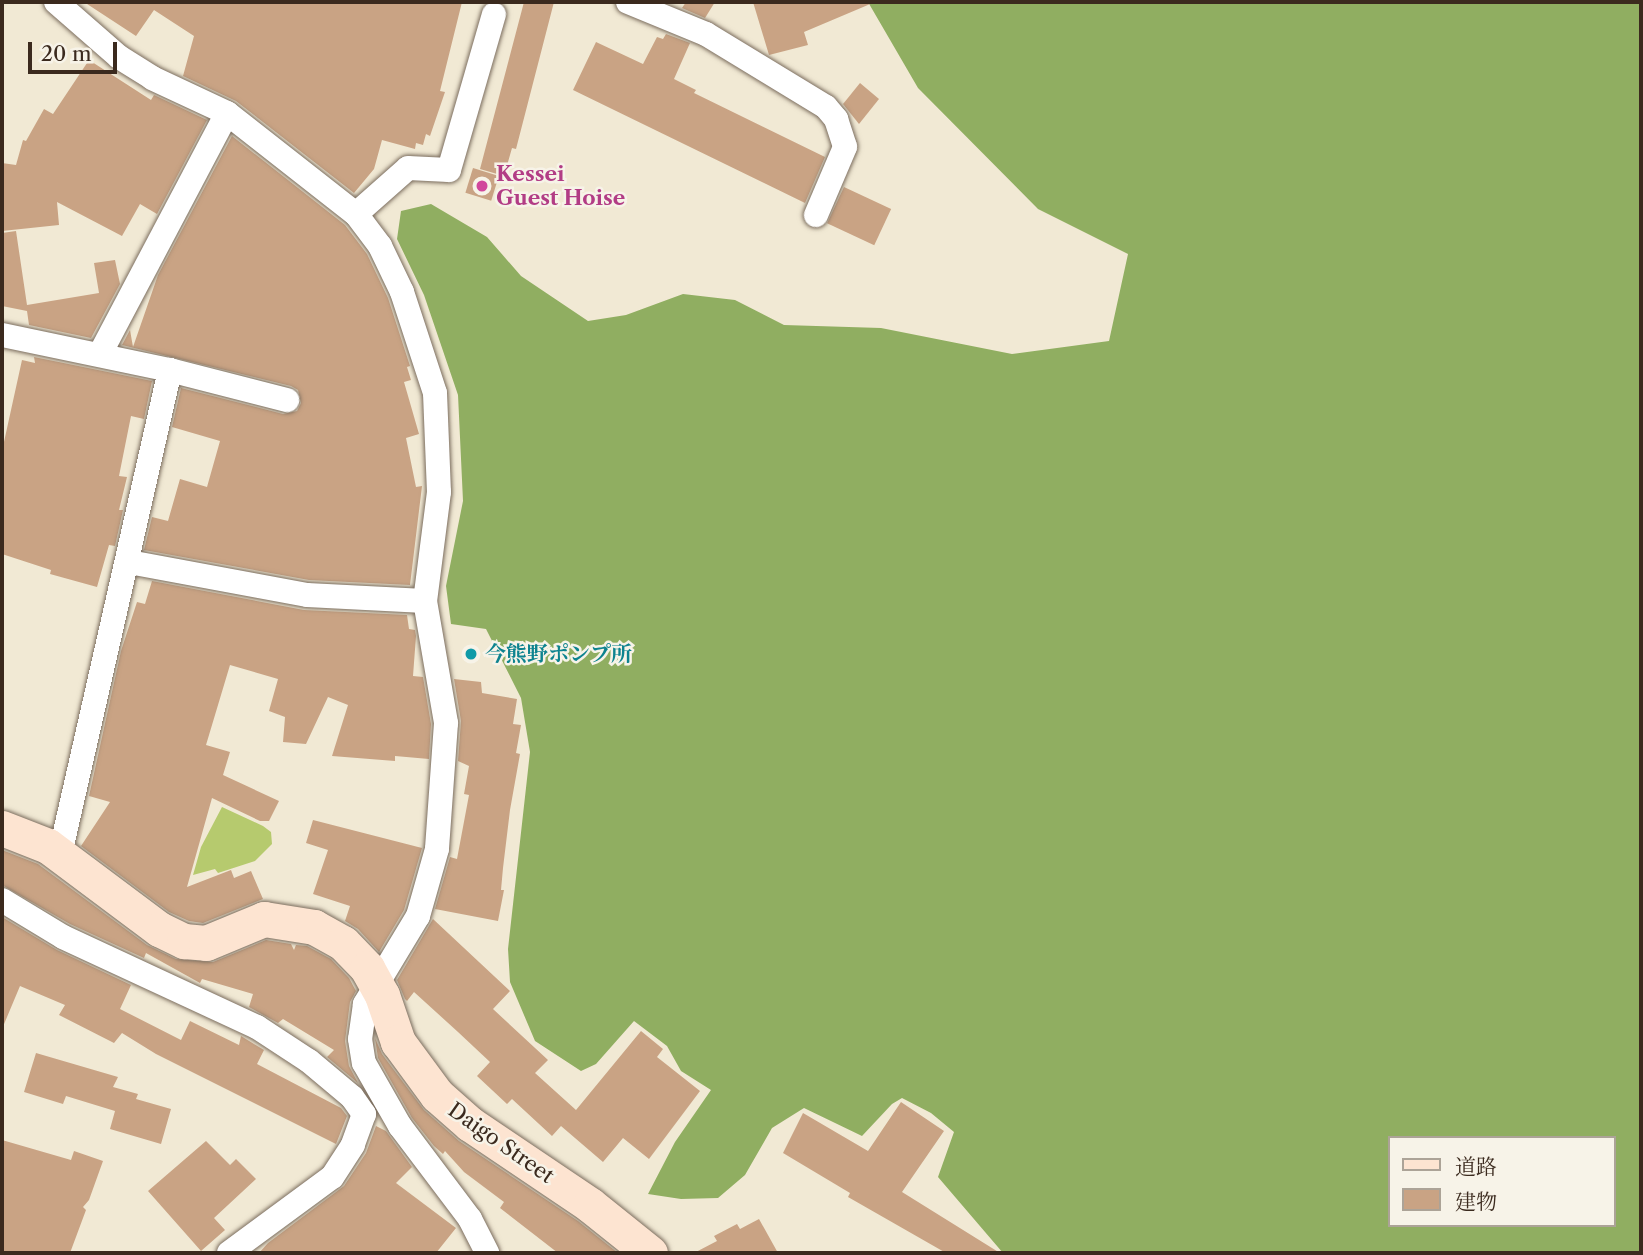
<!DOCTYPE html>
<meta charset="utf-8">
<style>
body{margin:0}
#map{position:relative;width:1643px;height:1255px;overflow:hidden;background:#f1e9d4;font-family:"Libre Caslon Text","Noto Serif JP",serif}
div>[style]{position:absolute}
.green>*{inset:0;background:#b6ca6e}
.forest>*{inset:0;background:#90ae61}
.building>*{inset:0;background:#c9a384;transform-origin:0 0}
.roads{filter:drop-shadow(0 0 2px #7b6d5e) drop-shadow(0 0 2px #7b6d5e)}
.minor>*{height:24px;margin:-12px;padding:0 12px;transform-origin:12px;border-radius:12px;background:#fff}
.secondary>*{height:35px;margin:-17.5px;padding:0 17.5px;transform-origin:17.5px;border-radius:17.5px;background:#fde4d1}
.dots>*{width:19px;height:19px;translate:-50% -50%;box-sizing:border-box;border:4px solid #f7f3e8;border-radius:50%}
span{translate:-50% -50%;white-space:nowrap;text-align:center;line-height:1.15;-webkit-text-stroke:5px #f7f3e8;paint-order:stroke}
.hotel-label{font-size:21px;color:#b23c85;font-weight:700}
.left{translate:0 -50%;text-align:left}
.culture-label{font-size:21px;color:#0d838f;font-weight:700}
.street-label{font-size:21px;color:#3b2a1e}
.frame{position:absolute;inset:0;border:4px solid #3b2a1e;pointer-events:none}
.legend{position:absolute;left:1388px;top:1136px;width:228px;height:91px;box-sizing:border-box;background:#f7f3e8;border:2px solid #aca397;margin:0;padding:9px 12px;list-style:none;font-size:21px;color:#3b2a1e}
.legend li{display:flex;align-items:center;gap:14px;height:35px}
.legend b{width:35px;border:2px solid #aca397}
.scale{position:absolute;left:28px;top:42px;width:89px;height:32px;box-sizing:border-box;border:4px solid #3b2a1e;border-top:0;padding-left:9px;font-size:21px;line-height:24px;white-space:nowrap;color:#3b2a1e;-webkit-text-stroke:5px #f7f3e8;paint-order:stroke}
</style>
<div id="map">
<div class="green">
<i style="clip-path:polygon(222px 807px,263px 826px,271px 832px,272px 844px,255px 861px,218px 873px,215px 869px,193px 875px,201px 847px)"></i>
</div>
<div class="forest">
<i style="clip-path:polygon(evenodd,868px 2px,1641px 2px,1641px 1253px,1003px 1253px,938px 1177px,954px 1132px,931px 1113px,902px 1098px,892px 1104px,862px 1136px,804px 1108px,772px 1128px,745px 1175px,718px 1198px,681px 1199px,648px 1194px,675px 1142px,711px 1090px,681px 1071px,667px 1046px,634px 1021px,596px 1064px,581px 1071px,535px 1041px,510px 982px,508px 949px,530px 752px,521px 698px,486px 629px,451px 624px,446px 586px,463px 501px,458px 395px,424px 295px,397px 239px,401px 211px,431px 204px,487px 237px,521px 276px,588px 321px,626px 315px,683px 294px,735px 300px,784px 325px,881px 328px,1012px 354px,1109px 341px,1128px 254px,1038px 209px,918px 88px,868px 2px,1389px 1138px,1613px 1138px,1613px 1225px,1389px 1225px,1389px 1138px)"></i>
</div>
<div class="building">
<i style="clip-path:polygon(84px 2px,462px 2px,440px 91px,445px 92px,430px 136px,426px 134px,423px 145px,416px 143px,415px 149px,382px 140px,374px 169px,354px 193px,236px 101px,183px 76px,194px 36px,154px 10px,136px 36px)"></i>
<i style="clip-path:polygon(524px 2px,554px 2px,516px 149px,512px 148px,504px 176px,480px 169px)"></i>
<i style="clip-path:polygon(686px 2px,715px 2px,705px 18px,682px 8px)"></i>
<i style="clip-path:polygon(753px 2px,875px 2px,804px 32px,808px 45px,769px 55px)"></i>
<i style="clip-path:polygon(666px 34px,690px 43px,674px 79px,696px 90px,694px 93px,825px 157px,805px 203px,573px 90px,596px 42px,643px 64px,657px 37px,663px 39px)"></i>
<i style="clip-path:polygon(89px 60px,151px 100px,154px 95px,207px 120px,157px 214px,140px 204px,122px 236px,57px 202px,59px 225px,2px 231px,2px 163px,16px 165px,23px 140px,26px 141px,44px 109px,53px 114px)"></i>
<i style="clip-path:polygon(860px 83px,879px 99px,859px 124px,843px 104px)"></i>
<i style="clip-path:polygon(232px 136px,345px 225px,367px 254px,388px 298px,410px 366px,407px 367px,411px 380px,404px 382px,419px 434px,406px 438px,416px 487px,422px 486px,410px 585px,309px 580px,144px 550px,152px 517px,168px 521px,180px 479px,207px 487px,220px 441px,172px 427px,181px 388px,283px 414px,297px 411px,301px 403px,298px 390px,291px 386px,122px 345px,130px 330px,133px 347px,158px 275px)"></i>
<i style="left:473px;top:168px;width:27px;height:26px;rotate:17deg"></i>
<i style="left:844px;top:187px;width:52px;height:40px;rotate:25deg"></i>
<i style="clip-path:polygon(16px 231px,27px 305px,99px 293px,94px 263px,115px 260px,120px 284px,91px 338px,29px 325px,27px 311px,2px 306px,2px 233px)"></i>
<i style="clip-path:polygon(34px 357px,152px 381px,144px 419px,131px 416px,119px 476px,127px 477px,119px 510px,123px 510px,115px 546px,109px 545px,97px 587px,50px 574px,51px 570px,2px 554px,2px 451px,22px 360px,35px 363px)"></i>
<i style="clip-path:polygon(152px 581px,304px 610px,407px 615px,409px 629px,415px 630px,416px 636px,413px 676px,423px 677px,431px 724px,429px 759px,395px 756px,395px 761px,332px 756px,348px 705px,328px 697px,306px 744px,283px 742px,285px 717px,269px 711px,278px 679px,230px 665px,206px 745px,230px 752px,223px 775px,279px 801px,269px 821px,260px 821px,212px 798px,187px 887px,231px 870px,234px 878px,251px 871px,263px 899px,203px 923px,189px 921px,169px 912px,81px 846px,110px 802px,89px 796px,121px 651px,137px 602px,145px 604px)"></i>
<i style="clip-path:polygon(454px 679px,481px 682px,482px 693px,517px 699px,513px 724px,521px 725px,516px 753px,520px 754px,510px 810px,503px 868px,501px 890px,504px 890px,498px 921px,435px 909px,450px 857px,457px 859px,469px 795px,464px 794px,469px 766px,458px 761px,461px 721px)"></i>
<i style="clip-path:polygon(313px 820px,422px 848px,404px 910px,379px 952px,358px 929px,345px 921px,350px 906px,313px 894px,328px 850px,306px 843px)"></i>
<i style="clip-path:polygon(2px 850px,38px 864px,147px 945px,176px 959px,213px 962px,266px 940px,291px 944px,294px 950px,296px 945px,307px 946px,331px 959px,349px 978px,356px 991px,350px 1002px,345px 1041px,349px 1066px,358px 1083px,327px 1057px,334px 1050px,283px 1019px,278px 1023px,249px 1007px,253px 994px,202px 979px,200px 983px,146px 953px,144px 958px,70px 924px,2px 885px)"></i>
<i style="clip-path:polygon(2px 917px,57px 950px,131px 985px,120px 1009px,181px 1040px,190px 1021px,239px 1045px,241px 1036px,264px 1050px,257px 1064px,341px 1108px,347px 1116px,336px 1144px,156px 1054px,122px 1033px,114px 1043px,59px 1015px,65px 1005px,20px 986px,2px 1029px)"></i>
<i style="clip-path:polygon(433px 919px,510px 991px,493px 1009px,548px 1060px,535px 1073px,576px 1110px,641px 1031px,663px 1049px,657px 1057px,700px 1091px,649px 1159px,623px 1138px,603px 1162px,561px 1126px,552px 1136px,512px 1099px,507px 1104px,477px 1076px,490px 1062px,458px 1032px,414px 992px,407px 1001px,405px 999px,397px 980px)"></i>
<i style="clip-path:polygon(375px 1038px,382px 1054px,424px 1110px,459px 1141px,578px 1221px,618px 1253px,558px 1253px,500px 1208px,504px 1202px,464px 1172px,445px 1151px,443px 1154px,434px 1146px,412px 1118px,378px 1058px)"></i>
<i style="clip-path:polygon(36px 1053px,118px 1077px,113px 1087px,138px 1094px,136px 1099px,171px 1109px,161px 1144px,110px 1129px,115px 1111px,66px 1096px,63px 1104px,24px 1092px)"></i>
<i style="clip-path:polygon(901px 1102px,944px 1131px,902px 1192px,1000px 1253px,946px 1253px,848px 1197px,850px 1193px,783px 1153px,803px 1113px,868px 1151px)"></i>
<i style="clip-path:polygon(376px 1126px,386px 1131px,412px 1167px,396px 1183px,456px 1228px,436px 1253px,259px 1253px,268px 1243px,344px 1186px,366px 1153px)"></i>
<i style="clip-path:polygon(2px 1140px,71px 1160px,74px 1151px,103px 1161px,89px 1200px,83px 1207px,86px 1210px,70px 1253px,2px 1253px)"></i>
<i style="clip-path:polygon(206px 1141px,230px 1165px,236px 1159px,256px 1179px,214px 1218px,225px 1230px,201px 1251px,148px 1191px)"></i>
<i style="clip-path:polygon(759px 1219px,778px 1253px,694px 1253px,717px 1241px,714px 1236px,737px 1224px,740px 1229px)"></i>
</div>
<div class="roads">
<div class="minor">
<i style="left:56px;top:2px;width:84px;rotate:41.1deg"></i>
<i style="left:119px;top:57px;width:39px;rotate:32deg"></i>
<i style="left:152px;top:78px;width:83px;rotate:25deg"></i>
<i style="left:227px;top:113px;width:164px;rotate:38.1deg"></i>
<i style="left:356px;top:214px;width:40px;rotate:53deg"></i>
<i style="left:380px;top:246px;width:51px;rotate:64.4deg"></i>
<i style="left:402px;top:292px;width:106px;rotate:71.9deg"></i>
<i style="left:435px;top:393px;width:99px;rotate:87.7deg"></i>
<i style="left:439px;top:492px;width:110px;rotate:97.3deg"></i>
<i style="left:425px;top:601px;width:124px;rotate:80.2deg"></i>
<i style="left:446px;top:723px;width:126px;rotate:94.1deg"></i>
<i style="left:437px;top:849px;width:70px;rotate:105.8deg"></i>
<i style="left:418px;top:916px;width:103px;rotate:121.1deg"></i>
<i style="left:365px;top:1004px;width:35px;rotate:98deg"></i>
<i style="left:360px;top:1039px;width:24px;rotate:81deg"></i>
<i style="left:364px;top:1063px;width:73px;rotate:60.3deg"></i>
<i style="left:400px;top:1126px;width:116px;rotate:53deg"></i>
<i style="left:470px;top:1219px;width:38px;rotate:63deg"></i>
<i style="left:628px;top:2px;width:84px;rotate:22.3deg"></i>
<i style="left:706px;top:34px;width:140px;rotate:31.3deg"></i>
<i style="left:826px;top:107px;width:16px;rotate:50deg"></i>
<i style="left:836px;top:119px;width:29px;rotate:72deg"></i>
<i style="left:845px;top:147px;width:74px;rotate:113.1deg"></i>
<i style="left:356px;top:214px;width:69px;rotate:-41.5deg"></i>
<i style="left:408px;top:168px;width:41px;rotate:2.8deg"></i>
<i style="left:449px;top:170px;width:162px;rotate:-73.9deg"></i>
<i style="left:2px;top:335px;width:172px;rotate:11.8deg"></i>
<i style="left:170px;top:370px;width:496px;rotate:102.8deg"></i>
<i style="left:100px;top:354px;width:272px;rotate:-62.2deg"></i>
<i style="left:170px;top:370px;width:121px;rotate:14.4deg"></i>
<i style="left:129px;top:562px;width:181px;rotate:10.5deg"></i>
<i style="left:307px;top:595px;width:118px;rotate:2.9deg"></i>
<i style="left:2px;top:900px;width:71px;rotate:31.2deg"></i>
<i style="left:63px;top:937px;width:214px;rotate:24.9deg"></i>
<i style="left:257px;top:1027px;width:62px;rotate:33.2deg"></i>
<i style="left:309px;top:1061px;width:56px;rotate:39.9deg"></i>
<i style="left:352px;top:1097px;width:21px;rotate:55deg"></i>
<i style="left:364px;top:1114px;width:33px;rotate:110deg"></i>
<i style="left:353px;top:1145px;width:38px;rotate:123deg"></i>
<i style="left:332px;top:1177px;width:128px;rotate:143.6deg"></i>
</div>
<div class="secondary">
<i style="left:2px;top:828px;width:49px;rotate:21.4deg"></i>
<i style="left:48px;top:846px;width:139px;rotate:36.8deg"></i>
<i style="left:159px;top:929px;width:28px;rotate:26deg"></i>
<i style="left:184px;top:941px;width:22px;rotate:5deg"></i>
<i style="left:206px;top:943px;width:63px;rotate:-22.5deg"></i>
<i style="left:264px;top:919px;width:51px;rotate:9.1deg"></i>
<i style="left:314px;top:927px;width:33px;rotate:29deg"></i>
<i style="left:343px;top:943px;width:35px;rotate:46deg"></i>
<i style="left:367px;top:968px;width:31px;rotate:61deg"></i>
<i style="left:382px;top:995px;width:50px;rotate:71.2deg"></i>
<i style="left:398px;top:1042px;width:66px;rotate:53.7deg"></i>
<i style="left:437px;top:1095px;width:44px;rotate:41.3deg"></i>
<i style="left:470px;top:1124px;width:145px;rotate:34deg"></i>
<i style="left:590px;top:1205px;width:77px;rotate:38.7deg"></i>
</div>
</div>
<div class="dots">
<i style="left:482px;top:186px;background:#d1479c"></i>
<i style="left:471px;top:654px;background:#0f9aa8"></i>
</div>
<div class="hotel-label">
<span class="left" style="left:496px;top:186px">Kessei<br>Guest Hoise</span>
</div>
<div class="culture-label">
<span class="left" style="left:485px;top:654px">今熊野ポンプ所</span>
</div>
<div class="street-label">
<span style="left:501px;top:1143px;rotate:35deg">Daigo Street</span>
</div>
<div class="frame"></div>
<ul class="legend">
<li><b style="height:9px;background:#fde4d1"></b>道路</li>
<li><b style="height:19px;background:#c9a384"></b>建物</li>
</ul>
<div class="scale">20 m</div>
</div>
